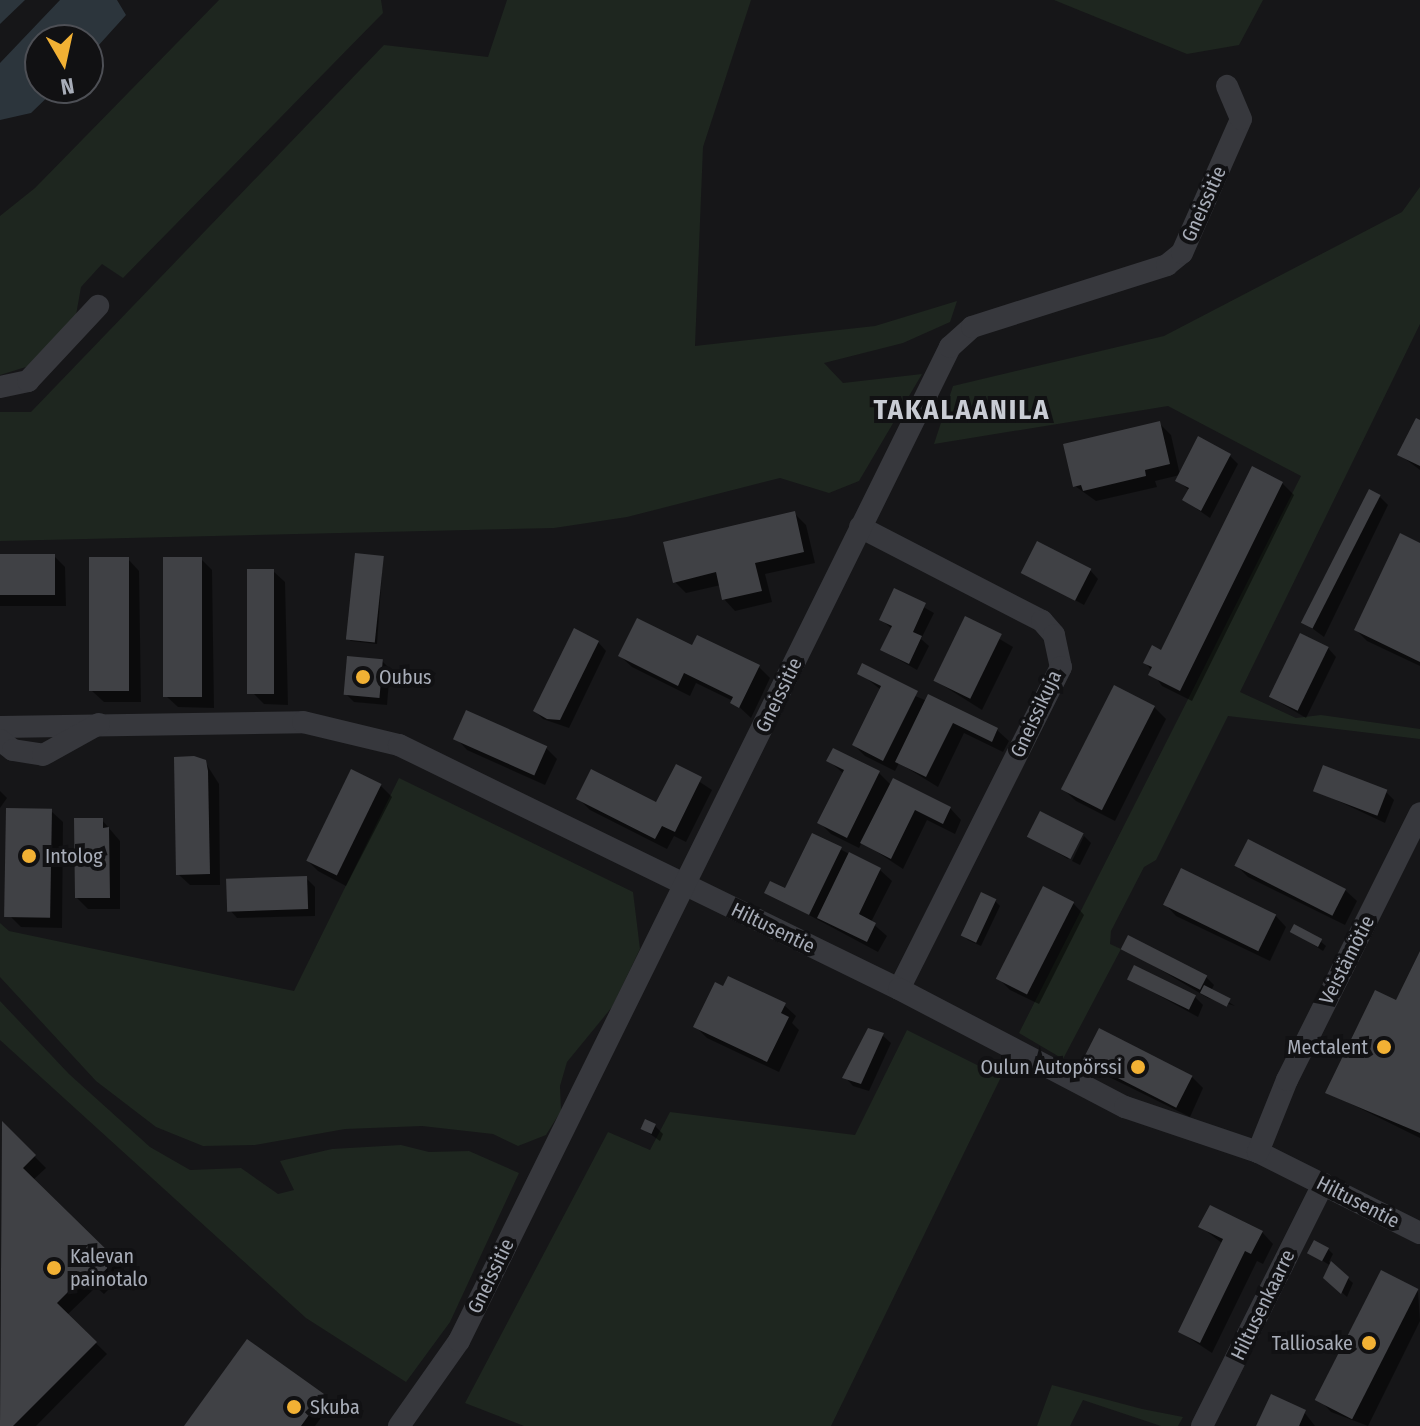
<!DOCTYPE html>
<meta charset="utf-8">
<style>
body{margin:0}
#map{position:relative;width:1420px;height:1426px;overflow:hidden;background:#161618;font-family:"Fira Sans Condensed",sans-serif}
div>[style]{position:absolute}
.green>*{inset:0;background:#1e261f}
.water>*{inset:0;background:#2c353c}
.shadow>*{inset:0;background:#0007}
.building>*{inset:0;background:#404145;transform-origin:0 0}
.minor>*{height:22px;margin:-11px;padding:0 11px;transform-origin:11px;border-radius:11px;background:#37383d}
.dots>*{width:22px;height:22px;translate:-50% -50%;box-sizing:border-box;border:4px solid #111113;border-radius:50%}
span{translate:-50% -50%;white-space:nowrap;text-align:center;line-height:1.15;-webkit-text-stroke:8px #111113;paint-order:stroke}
.street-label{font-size:20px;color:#a8adb8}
.poi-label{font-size:20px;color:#a8adb8}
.left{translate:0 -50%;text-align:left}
.right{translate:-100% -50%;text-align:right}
.district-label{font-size:28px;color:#c9ccd4;font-weight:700;letter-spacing:2px}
.north{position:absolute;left:24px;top:24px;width:80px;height:80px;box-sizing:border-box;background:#111113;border:2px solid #4d4f55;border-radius:50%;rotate:171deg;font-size:22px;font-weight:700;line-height:32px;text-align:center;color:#a8adb8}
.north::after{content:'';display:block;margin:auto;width:28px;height:36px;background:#f2b134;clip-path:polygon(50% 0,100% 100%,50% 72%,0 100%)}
</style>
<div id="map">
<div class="green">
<i style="clip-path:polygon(219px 0,381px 0,383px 13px,123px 278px,102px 264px,81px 287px,76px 315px,29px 366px,0 375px,0 216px,35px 188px)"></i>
<i style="clip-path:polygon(507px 0,751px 0,703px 147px,695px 346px,875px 326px,957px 301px,950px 322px,903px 343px,824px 363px,843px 383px,922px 374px,859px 481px,829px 493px,780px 478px,627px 517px,554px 528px,0 541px,0 412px,31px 412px,384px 45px,488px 57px)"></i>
<i style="clip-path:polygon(1054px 0,1263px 0,1239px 45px,1187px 54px)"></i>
<i style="clip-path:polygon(1420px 187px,1420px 324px,1240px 692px,1296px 718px,1321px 715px,1420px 729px,1420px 739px,1228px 716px,1156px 860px,1144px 867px,1111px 931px,1110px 944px,1121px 949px,1063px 1059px,1019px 1033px,1301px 476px,1168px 406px,934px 444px,953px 386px,1164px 336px,1402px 212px)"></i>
<i style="clip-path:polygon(399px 778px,633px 892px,640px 949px,612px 1007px,567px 1062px,560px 1086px,561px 1111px,546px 1135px,518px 1146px,493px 1134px,422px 1126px,345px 1129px,255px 1145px,203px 1146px,156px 1127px,96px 1081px,0 977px,0 923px,9px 931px,294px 991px)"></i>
<i style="clip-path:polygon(0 1001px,69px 1074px,150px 1147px,190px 1170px,241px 1168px,278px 1194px,294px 1190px,280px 1161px,332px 1149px,401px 1145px,429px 1152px,469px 1151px,519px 1173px,450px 1322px,406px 1382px,306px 1318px,0 1040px)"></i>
<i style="clip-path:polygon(907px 1030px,1001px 1077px,831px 1426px,524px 1426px,465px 1403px,608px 1132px,650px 1150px,670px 1112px,855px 1135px)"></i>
<i style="clip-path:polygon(1052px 1385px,1142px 1409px,1183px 1417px,1178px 1426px,1161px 1426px,1083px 1400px,1070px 1426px,1037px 1426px)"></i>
</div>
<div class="water">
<i style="clip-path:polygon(0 0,25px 0,0 24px)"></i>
<i style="clip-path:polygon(60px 0,117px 0,126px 15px,88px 57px,88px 40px,40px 40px,40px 88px,57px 88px,31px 113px,0 120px,0 63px)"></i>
</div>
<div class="shadow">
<i style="clip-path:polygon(1420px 422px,1420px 470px,1400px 455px)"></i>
<i style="clip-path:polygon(1160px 424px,1171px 435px,1180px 475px,1230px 456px,1238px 464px,1210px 518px,1184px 500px,1189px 490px,1177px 480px,1180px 475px,1155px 481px,1157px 487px,1096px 501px,1075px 486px)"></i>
<i style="clip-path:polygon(1282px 483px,1294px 495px,1192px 701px,1162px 686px,1146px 663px,1162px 652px)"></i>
<i style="clip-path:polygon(1380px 497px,1388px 505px,1324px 637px,1305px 623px)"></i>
<i style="clip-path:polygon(794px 513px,806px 525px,815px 563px,765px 574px,772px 602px,735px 611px,724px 599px,721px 585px,686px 593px,675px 582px)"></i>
<i style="clip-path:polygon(1420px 545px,1420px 666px,1367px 641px,1356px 630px)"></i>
<i style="clip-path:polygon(54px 556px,65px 567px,66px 606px,0 606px,0 557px)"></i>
<i style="clip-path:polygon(383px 558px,377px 644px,351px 641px,349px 639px)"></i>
<i style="clip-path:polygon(128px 559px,139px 571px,141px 702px,104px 702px,92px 691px)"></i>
<i style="clip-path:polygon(201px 559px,212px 570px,214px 708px,178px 707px,166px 696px)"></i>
<i style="clip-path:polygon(1090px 570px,1098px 579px,1084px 605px,1025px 573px)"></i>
<i style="clip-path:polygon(273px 571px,285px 582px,288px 705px,264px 704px,253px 693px)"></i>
<i style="clip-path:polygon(895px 591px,934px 613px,921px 639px,929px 646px,917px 670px,882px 650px,892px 629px,882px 620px)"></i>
<i style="clip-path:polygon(966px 619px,1013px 647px,982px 710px,936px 681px)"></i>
<i style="clip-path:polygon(598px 642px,606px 651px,569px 728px,543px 719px,535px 711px)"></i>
<i style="clip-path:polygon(693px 648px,759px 667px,770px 678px,751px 718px,733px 701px,696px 683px,690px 696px,632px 667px,620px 656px)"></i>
<i style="clip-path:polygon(1328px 648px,1336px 657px,1306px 718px,1271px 697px)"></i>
<i style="clip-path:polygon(382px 661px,390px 669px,387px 705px,354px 702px,346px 694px)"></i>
<i style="clip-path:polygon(860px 673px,997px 730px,1009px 741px,1003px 752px,964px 733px,938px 787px,899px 763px,895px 771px,865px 756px,854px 745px,881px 690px)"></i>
<i style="clip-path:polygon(1154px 707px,1166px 719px,1115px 821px,1076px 801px,1064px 790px)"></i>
<i style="clip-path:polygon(456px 738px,546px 748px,557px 759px,545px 785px,467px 750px)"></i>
<i style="clip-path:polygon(829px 761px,879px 773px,891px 785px,950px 808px,961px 820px,955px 834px,927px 820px,903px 869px,862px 842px,859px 848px,831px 834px,820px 823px,844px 774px)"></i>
<i style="clip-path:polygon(205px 762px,219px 784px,220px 885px,190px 885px,178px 874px)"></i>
<i style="clip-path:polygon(677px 767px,712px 790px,686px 842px,674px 836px,667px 849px,590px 810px,578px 798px,657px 805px)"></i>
<i style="clip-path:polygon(381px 786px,392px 797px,346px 886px,318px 871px,307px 860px)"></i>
<i style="clip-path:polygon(1315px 790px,1386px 792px,1394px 800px,1385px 823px)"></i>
<i style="clip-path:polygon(0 791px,7px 798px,0 808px)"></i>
<i style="clip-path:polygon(51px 811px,63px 822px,62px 928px,21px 927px,10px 916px)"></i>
<i style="clip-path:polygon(102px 820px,120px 841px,120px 909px,88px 909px,77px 898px)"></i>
<i style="clip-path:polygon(813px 835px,880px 870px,892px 881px,871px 922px,887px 936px,878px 952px,766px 892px,786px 891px)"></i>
<i style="clip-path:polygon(1081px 835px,1068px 859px,1030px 836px)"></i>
<i style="clip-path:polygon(1084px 836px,1091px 843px,1080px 865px,1072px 861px)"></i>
<i style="clip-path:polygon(1248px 842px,1345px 890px,1357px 901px,1345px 925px,1248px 877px,1236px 865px)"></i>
<i style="clip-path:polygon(306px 878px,315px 887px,315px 916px,237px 918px,229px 909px)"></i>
<i style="clip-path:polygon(995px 901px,1000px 906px,981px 946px,968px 940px,963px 935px)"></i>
<i style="clip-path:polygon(1073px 903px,1084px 915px,1039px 1004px,1010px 990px,998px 978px)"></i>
<i style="clip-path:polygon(1165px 904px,1275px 915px,1286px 927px,1270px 961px,1176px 916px)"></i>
<i style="clip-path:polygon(1292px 931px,1320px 941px,1326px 946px,1323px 951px)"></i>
<i style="clip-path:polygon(1124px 948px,1206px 977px,1214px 985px,1211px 991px,1235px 1006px,1208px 998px)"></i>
<i style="clip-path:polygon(1420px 955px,1420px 1138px,1327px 1092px,1397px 1003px)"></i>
<i style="clip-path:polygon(1129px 979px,1195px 997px,1203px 1005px,1198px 1017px)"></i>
<i style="clip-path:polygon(784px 1005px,796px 1016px,792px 1023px,799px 1030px,779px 1072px,707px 1038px,696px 1027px)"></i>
<i style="clip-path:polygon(882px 1035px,891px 1043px,869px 1091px,853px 1086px,845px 1077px)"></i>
<i style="clip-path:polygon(1086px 1059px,1192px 1077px,1203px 1088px,1190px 1117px,1097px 1071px)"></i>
<i style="clip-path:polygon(2px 1124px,46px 1168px,33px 1180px,126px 1272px,104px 1294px,96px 1287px,67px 1315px,107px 1354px,36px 1426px,0 1426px)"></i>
<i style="clip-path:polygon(655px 1126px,663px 1134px,660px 1141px,643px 1129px)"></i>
<i style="clip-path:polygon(1201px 1227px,1262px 1232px,1273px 1244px,1263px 1264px,1257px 1261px,1212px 1353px,1180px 1332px,1223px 1244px)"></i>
<i style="clip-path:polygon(1328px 1249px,1333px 1254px,1329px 1262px,1353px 1283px,1347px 1297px,1325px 1277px,1331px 1266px,1310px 1253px)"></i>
<i style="clip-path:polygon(1418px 1291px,1420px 1321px,1368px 1426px,1331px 1412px,1320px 1400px)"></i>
<i style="clip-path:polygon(322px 1396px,331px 1404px,315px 1426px,186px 1426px)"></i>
<i style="clip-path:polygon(1304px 1412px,1315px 1426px,1259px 1426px)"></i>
</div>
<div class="building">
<i style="clip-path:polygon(1416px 418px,1420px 420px,1420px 466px,1397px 455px)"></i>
<i style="clip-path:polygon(1160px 421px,1170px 464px,1145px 470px,1146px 476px,1083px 491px,1081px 485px,1073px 487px,1063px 444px)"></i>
<i style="clip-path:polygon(1198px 436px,1231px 454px,1201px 511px,1182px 500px,1189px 488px,1175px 481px)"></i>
<i style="clip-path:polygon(1252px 466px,1283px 482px,1180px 691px,1148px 675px,1152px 667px,1143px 663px,1152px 645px,1161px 650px)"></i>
<i style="left:1369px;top:489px;width:13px;height:150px;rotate:27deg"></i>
<i style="clip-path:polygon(795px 511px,804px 552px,755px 563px,762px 591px,722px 600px,716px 572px,673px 583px,663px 542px)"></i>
<i style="clip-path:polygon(1400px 533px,1420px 543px,1420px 662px,1354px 630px)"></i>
<i style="left:1037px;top:541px;width:61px;height:36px;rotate:27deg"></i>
<i style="left:355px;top:553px;width:29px;height:87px;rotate:6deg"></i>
<i style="left:55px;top:554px;width:41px;height:55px;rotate:90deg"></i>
<i style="left:129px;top:557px;width:134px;height:40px;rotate:90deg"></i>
<i style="left:202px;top:557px;width:140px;height:39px;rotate:90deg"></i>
<i style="left:247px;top:569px;width:27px;height:125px"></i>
<i style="clip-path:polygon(894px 588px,926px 603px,913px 632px,922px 636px,909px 664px,880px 650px,892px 626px,879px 620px)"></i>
<i style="left:965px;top:616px;width:41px;height:72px;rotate:26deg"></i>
<i style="clip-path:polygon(637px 618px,692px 645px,697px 635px,760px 665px,739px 708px,730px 703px,733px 697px,684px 673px,678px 686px,618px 656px)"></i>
<i style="clip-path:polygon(574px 628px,599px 641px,560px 720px,547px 719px,533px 711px)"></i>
<i style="left:1300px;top:633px;width:32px;height:71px;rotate:26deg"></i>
<i style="left:347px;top:656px;width:36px;height:39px;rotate:5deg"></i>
<i style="clip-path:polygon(862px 663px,918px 691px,883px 761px,852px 745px,881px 686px,857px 674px)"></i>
<i style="left:1114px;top:685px;width:46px;height:117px;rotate:27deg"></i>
<i style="clip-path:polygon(928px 694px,998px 728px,992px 742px,953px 723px,926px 777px,895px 762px)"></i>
<i style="left:466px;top:710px;width:89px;height:32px;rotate:24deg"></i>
<i style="clip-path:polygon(833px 748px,880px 771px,847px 838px,817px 823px,844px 770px,826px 761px)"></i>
<i style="clip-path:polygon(194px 756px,206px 760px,208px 771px,210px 874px,176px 875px,174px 757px)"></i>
<i style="clip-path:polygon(676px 764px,702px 777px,675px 832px,662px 826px,655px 839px,576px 799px,591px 769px,656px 802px)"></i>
<i style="left:1323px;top:765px;width:69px;height:28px;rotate:21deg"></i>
<i style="left:351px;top:769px;width:34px;height:102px;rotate:26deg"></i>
<i style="clip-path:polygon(893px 778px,951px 807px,943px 824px,915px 810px,891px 859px,860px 843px)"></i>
<i style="left:6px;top:808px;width:46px;height:109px;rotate:1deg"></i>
<i style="left:1040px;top:811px;width:49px;height:29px;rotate:27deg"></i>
<i style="clip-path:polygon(74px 818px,103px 818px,103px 828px,109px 827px,110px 898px,75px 898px)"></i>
<i style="clip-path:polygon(812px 833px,842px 847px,809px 915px,764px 893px,770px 881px,785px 888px)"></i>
<i style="left:1248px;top:839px;width:110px;height:30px;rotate:27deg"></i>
<i style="clip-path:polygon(849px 852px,881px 868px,859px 914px,876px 923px,867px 942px,817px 918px)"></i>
<i style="left:1181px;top:868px;width:106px;height:41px;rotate:26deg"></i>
<i style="left:307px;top:876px;width:33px;height:81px;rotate:88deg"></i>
<i style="left:1043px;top:886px;width:35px;height:104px;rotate:27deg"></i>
<i style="left:981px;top:892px;width:17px;height:48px;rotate:25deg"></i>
<i style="left:1294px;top:924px;width:32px;height:9px;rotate:28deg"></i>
<i style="left:1128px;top:935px;width:89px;height:16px;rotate:27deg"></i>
<i style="clip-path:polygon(1420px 951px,1420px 1133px,1325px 1093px,1375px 990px,1396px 1000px)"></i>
<i style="left:1134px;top:965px;width:69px;height:16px;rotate:26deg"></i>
<i style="clip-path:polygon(728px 976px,786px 1003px,781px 1013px,789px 1017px,767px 1062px,693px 1027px,715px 982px,723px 986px)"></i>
<i style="left:1204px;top:985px;width:30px;height:9px;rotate:27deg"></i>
<i style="clip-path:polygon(868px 1028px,884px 1033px,861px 1084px,842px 1078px)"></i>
<i style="left:1099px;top:1028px;width:105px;height:36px;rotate:27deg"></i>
<i style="left:645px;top:1119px;width:12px;height:11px;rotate:24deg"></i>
<i style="clip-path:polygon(2px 1121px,36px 1155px,23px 1168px,116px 1259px,91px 1285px,83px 1277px,57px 1303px,97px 1342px,13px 1426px,0 1426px)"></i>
<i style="clip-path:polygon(1210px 1205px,1263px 1231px,1251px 1254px,1245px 1251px,1200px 1343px,1178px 1332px,1223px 1239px,1198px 1227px)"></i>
<i style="left:1314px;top:1240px;width:17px;height:15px;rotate:28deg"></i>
<i style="clip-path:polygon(1331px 1261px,1349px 1277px,1341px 1294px,1323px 1278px)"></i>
<i style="left:1381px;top:1270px;width:42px;height:146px;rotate:27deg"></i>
<i style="clip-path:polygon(247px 1339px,324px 1394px,301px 1426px,184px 1426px)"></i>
<i style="clip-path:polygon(1271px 1394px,1306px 1410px,1299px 1426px,1256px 1426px)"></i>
</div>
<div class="minor">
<i style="left:0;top:387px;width:29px;rotate:-12deg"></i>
<i style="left:28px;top:381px;width:103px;rotate:-47deg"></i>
<i style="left:860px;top:527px;width:205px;rotate:27.3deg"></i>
<i style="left:1042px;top:621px;width:18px;rotate:49deg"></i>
<i style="left:1054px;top:635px;width:33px;rotate:78deg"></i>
<i style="left:1061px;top:667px;width:360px;rotate:116.7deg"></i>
<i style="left:0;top:727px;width:303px;rotate:-0.9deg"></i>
<i style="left:303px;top:722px;width:99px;rotate:13.5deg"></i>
<i style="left:399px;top:745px;width:556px;rotate:26.01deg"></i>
<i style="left:899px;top:989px;width:255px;rotate:27.6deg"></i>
<i style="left:1125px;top:1107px;width:140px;rotate:18.7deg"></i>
<i style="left:1258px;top:1152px;width:181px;rotate:26.6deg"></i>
<i style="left:0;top:740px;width:16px;rotate:38deg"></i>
<i style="left:13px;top:750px;width:30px;rotate:9deg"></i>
<i style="left:43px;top:755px;width:64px;rotate:-29deg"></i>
<i style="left:1258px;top:1152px;width:78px;rotate:-68.1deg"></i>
<i style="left:1287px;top:1080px;width:298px;rotate:-63.5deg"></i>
<i style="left:399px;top:1426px;width:104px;rotate:-54.8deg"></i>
<i style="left:459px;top:1341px;width:1109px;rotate:-63.71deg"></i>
<i style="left:950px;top:347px;width:30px;rotate:-42deg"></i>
<i style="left:972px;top:327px;width:205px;rotate:-17.6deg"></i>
<i style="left:1167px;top:265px;width:19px;rotate:-39deg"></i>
<i style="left:1182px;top:253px;width:146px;rotate:-66.2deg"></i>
<i style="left:1241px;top:119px;width:36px;rotate:-113deg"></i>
<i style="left:1202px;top:1426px;width:271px;rotate:-63.4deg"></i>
</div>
<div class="dots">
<i style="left:363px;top:677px;background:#f2b134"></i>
<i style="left:29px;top:856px;background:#f2b134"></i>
<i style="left:1384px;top:1047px;background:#f2b134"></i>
<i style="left:1138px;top:1067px;background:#f2b134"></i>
<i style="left:54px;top:1268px;background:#f2b134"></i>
<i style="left:1369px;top:1343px;background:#f2b134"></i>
<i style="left:294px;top:1407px;background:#f2b134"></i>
</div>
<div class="street-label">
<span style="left:1204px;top:204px;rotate:-66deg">Gneissitie</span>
<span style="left:779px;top:695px;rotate:-64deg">Gneissitie</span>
<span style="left:1036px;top:714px;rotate:-65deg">Gneissikuja</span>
<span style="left:773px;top:928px;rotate:26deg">Hiltusentie</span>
<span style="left:1347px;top:960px;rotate:-63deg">Veistämötie</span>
<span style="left:1358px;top:1202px;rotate:27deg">Hiltusentie</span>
<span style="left:491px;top:1276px;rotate:-64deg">Gneissitie</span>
<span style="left:1263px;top:1305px;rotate:-64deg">Hiltusenkaarre</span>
</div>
<div class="poi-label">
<span class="left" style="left:379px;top:677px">Oubus</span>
<span class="left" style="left:45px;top:856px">Intolog</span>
<span class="right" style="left:1368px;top:1047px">Mectalent</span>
<span class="right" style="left:1122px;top:1067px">Oulun Autopörssi</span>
<span class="left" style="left:70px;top:1268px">Kalevan<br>painotalo</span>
<span class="right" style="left:1353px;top:1343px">Talliosake</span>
<span class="left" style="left:310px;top:1407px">Skuba</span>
</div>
<div class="district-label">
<span style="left:962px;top:410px">TAKALAANILA</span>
</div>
<div class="north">N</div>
</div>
